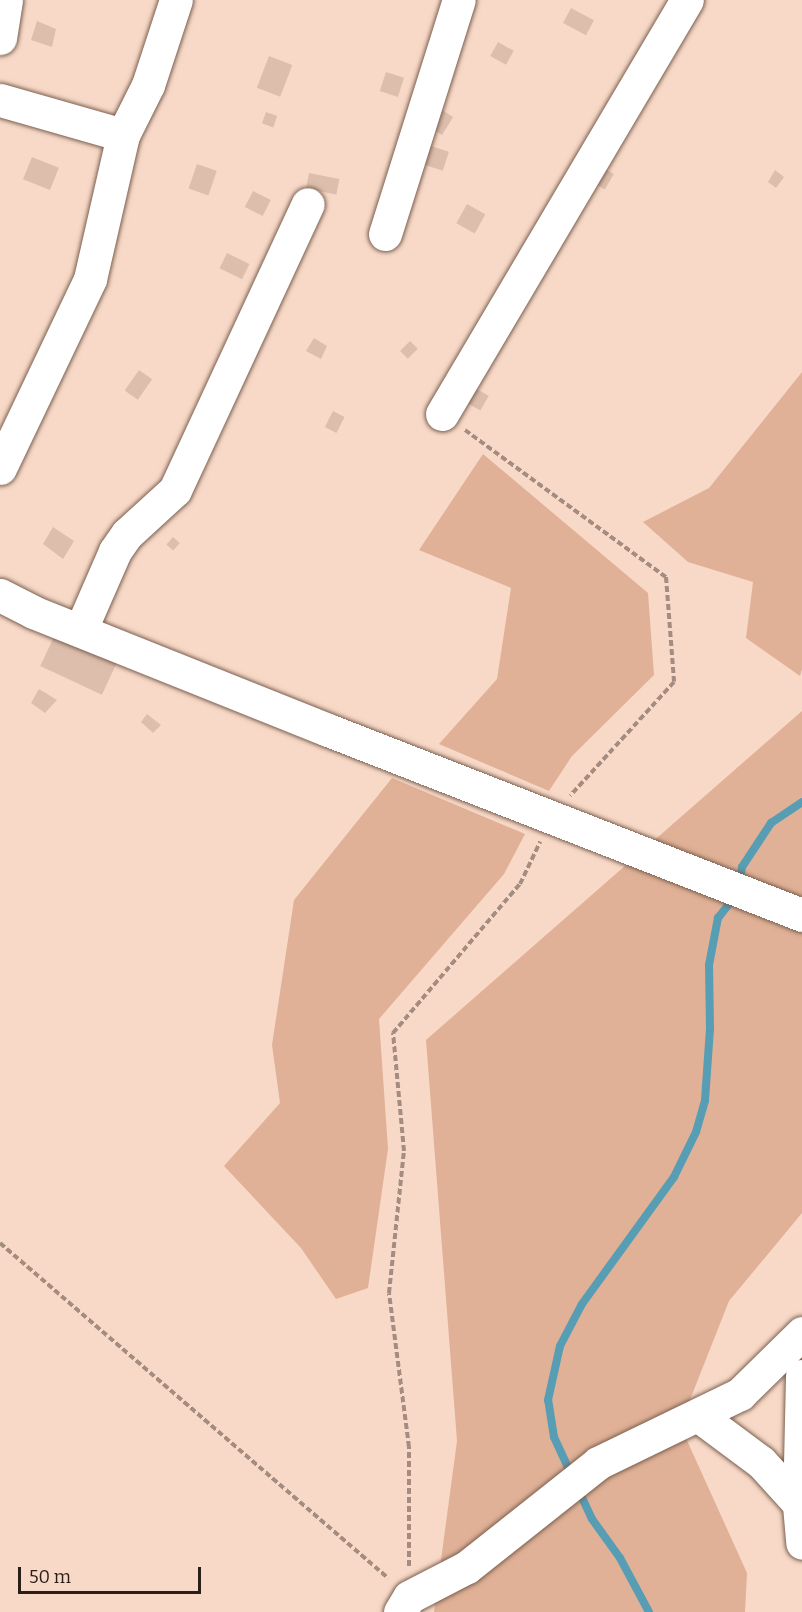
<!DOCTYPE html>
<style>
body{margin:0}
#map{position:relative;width:802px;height:1612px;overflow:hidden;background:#f8d9c7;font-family:Bitter,serif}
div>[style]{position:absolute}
.green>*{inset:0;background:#e0b196}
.stream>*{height:8px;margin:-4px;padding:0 4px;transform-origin:4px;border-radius:4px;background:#579db4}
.building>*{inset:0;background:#ddbead;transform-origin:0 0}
.path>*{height:4px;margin-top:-2px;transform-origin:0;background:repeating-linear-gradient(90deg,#a48d80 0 6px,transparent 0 9px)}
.roads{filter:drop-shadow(0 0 2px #7a5f50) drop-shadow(0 0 2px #7a5f50)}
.minor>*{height:33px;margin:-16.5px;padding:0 16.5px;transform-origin:16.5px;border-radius:16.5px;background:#fff}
span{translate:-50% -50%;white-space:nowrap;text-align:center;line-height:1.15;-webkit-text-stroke:6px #f8d9c7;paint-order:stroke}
.scale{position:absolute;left:18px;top:1567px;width:183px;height:27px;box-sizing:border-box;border:3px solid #291e18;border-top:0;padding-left:8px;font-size:18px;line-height:21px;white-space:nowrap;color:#291e18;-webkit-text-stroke:4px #f8d9c7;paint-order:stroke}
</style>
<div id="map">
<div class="green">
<i style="clip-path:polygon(802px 372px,802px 669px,800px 676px,746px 638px,753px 582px,688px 562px,643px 522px,709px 488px)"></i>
<i style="clip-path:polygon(483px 454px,648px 593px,654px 675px,572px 756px,549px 791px,439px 744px,497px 679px,511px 588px,419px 550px)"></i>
<i style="clip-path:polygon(802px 711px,802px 1213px,729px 1301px,680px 1425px,747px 1573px,745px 1612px,434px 1612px,457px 1441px,426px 1040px)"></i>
<i style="clip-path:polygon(392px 778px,525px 834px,504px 874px,379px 1019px,388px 1149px,368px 1288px,336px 1299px,301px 1248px,224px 1166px,280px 1103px,272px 1045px,294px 900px)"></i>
</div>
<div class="stream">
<i style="left:740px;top:883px;width:16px;rotate:-83deg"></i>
<i style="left:742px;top:867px;width:53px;rotate:-56.6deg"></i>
<i style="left:771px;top:823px;width:37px;rotate:-34deg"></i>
<i style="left:572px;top:1476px;width:43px;rotate:-114.8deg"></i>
<i style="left:554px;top:1437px;width:37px;rotate:-99deg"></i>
<i style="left:548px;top:1400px;width:55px;rotate:-77.5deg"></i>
<i style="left:560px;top:1346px;width:47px;rotate:-62.4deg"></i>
<i style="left:582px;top:1304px;width:157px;rotate:-54.1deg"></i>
<i style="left:674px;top:1177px;width:50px;rotate:-63.9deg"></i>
<i style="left:696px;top:1132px;width:33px;rotate:-74deg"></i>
<i style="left:705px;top:1100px;width:72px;rotate:-86deg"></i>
<i style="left:710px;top:1028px;width:63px;rotate:-90.9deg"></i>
<i style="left:709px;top:965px;width:48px;rotate:-79.2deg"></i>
<i style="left:718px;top:918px;width:28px;rotate:-52deg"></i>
<i style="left:578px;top:1489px;width:33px;rotate:65deg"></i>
<i style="left:592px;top:1519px;width:48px;rotate:54.3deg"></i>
<i style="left:620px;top:1558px;width:61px;rotate:61.8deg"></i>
</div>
<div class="building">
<i style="left:571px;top:8px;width:26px;height:17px;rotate:28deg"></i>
<i style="clip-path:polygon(37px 21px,56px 29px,52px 47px,31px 40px)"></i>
<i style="left:498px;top:42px;width:18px;height:16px;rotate:29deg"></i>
<i style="left:269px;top:56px;width:25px;height:34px;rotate:21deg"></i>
<i style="left:386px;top:72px;width:19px;height:20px;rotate:18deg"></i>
<i style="left:437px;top:107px;width:19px;height:21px;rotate:32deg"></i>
<i style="left:266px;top:112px;width:12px;height:12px;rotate:20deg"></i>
<i style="left:428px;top:145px;width:22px;height:20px;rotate:18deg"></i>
<i style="left:32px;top:157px;width:29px;height:24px;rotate:22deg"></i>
<i style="left:197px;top:164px;width:21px;height:26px;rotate:19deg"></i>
<i style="left:600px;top:166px;width:16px;height:18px;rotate:30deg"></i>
<i style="clip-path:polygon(775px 170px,784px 177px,776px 188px,768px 182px)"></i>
<i style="left:309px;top:173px;width:31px;height:16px;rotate:11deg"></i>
<i style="left:253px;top:191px;width:20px;height:18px;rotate:27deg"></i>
<i style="left:467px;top:204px;width:21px;height:22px;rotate:29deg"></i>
<i style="left:227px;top:253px;width:25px;height:17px;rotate:26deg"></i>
<i style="clip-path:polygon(314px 338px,327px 346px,321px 359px,306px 351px)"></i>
<i style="left:410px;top:341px;width:11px;height:14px;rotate:45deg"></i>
<i style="left:139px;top:370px;width:16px;height:25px;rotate:35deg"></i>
<i style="left:473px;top:387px;width:18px;height:17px;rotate:29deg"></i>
<i style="left:333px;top:411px;width:13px;height:18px;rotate:27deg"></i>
<i style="clip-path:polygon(53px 527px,74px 541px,63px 559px,43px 544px)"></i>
<i style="left:173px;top:537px;width:9px;height:10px;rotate:41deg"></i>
<i style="left:58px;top:628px;width:68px;height:42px;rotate:25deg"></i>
<i style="clip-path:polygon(39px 689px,57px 700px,45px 713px,31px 703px)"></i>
<i style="clip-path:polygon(147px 714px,161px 725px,153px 733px,141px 722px)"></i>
</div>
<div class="path">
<i style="left:465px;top:430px;width:249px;rotate:36.2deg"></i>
<i style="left:666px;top:577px;width:105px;rotate:85.6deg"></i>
<i style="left:674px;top:682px;width:154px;rotate:132.4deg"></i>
<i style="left:0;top:1243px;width:513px;rotate:40.81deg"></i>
<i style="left:409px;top:1566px;width:119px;rotate:-90deg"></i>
<i style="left:409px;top:1447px;width:155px;rotate:-97.4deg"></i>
<i style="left:389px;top:1293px;width:143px;rotate:-84deg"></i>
<i style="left:404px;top:1151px;width:119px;rotate:-95.3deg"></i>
<i style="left:393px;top:1033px;width:196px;rotate:-49.6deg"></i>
<i style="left:520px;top:884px;width:47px;rotate:-64.5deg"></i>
</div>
<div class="roads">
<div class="minor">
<i style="left:0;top:38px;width:38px;rotate:-81deg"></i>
<i style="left:0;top:100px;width:128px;rotate:15.9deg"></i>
<i style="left:385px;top:234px;width:245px;rotate:-72.5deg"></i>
<i style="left:442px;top:414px;width:481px;rotate:-59.4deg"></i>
<i style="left:0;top:468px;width:209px;rotate:-64.5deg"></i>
<i style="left:90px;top:279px;width:148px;rotate:-77.1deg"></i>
<i style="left:123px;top:135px;width:56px;rotate:-63.4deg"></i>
<i style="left:148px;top:85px;width:89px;rotate:-71.8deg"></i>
<i style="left:0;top:595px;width:37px;rotate:27deg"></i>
<i style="left:33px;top:612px;width:318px;rotate:21.8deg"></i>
<i style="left:328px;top:730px;width:509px;rotate:21.32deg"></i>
<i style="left:81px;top:629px;width:85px;rotate:-66.4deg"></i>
<i style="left:115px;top:551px;width:21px;rotate:-55deg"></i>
<i style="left:127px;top:534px;width:65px;rotate:-42.5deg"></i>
<i style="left:175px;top:490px;width:315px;rotate:-65.1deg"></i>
<i style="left:802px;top:1376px;width:129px;rotate:91.3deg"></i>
<i style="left:799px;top:1505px;width:38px;rotate:85deg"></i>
<i style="left:699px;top:1416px;width:77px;rotate:36.6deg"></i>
<i style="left:761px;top:1462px;width:61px;rotate:47.7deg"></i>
<i style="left:400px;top:1612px;width:17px;rotate:-59deg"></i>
<i style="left:409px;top:1597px;width:65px;rotate:-27.3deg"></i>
<i style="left:467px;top:1567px;width:167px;rotate:-38.4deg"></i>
<i style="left:598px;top:1463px;width:158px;rotate:-25.9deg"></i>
<i style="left:740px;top:1394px;width:87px;rotate:-44.5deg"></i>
</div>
</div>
<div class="scale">50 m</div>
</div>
